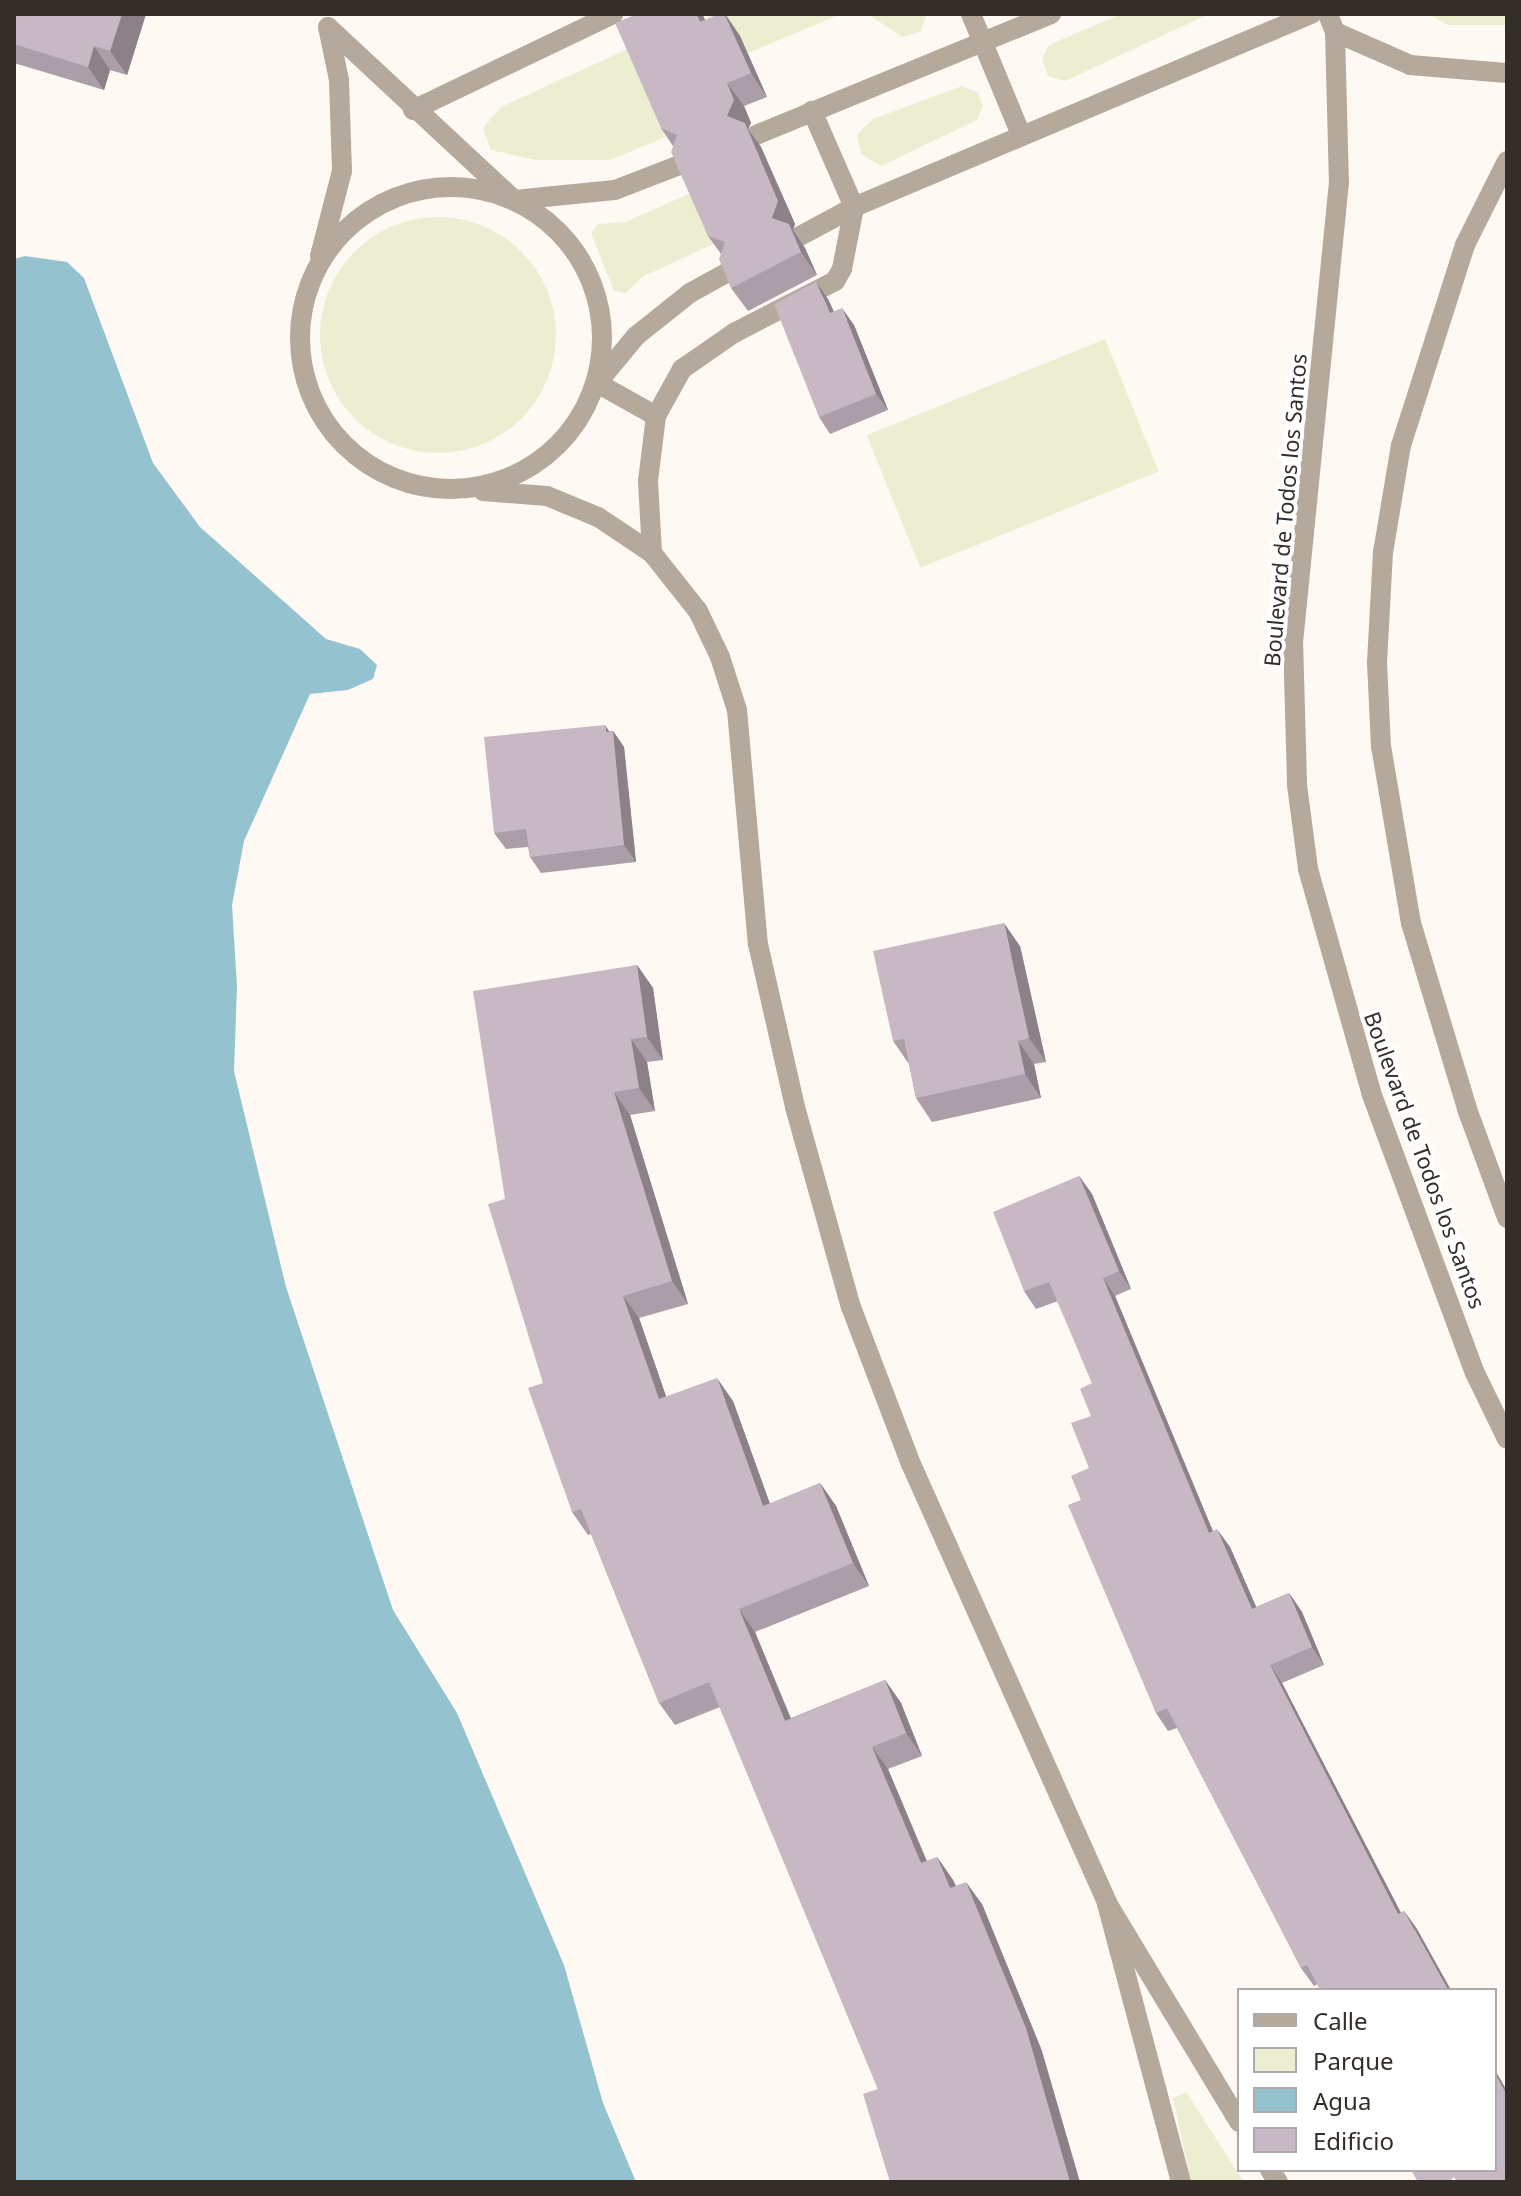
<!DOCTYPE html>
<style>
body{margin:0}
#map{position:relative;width:1521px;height:2196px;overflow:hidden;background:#fff9f3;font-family:"Noto Sans",sans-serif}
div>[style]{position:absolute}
.green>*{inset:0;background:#eceed2;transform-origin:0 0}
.round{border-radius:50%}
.water>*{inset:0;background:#94c2cf}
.minor>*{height:20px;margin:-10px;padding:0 10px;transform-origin:10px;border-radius:10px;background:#b5a99c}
.minor>.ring{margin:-10px;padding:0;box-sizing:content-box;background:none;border:20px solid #b5a99c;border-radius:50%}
.wall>*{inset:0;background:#ac9ea9}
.shaded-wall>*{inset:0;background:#8c8189}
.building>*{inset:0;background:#c8b8c4}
span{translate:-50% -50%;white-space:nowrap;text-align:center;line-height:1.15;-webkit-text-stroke:8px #fff;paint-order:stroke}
.street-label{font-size:22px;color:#332e28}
.frame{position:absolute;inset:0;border:16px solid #332e28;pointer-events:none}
.legend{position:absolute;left:1237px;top:1988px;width:260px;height:184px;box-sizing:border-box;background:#fff;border:2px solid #adaba9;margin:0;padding:10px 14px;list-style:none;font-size:24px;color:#332e28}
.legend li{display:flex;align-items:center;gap:16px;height:40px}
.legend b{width:40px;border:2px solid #adaba9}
</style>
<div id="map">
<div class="green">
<i style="clip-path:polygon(707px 14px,927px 14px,920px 32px,902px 37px,868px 14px,841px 14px,748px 53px,740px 36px,716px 46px)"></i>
<i style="clip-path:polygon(1121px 14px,1209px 14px,1065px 81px,1048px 76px,1042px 59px,1049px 45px)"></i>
<i style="clip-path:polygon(1428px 14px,1507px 14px,1507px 25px,1448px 25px)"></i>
<i style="clip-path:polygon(632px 47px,670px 135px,610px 160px,536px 160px,491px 150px,483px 128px,501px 107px)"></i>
<i style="clip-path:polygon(962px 86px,977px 92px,983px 106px,977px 120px,881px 166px,861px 154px,857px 134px,873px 119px)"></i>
<i style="clip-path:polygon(695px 191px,718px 242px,642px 277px,626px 293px,614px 291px,591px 233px,598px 224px,626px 222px)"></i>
<i class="round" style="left:320px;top:217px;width:236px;height:236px"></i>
<i style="left:1105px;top:339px;width:143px;height:257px;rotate:68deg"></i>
<i style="clip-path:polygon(1186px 2092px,1244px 2182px,1191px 2182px,1173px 2098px)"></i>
</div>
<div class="water">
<i style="clip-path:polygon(25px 256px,67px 262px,84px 278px,153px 463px,200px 527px,326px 639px,360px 649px,377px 665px,373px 679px,348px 690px,310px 694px,244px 841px,232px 905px,237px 986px,234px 1071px,286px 1287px,393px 1610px,457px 1713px,564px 1965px,603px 2103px,636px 2182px,14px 2182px,14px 259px)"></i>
</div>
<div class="minor">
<i style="left:971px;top:14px;width:131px;rotate:67.5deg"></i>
<i style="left:1328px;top:14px;width:19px;rotate:69deg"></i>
<i style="left:1335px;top:32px;width:150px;rotate:88.5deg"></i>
<i style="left:1339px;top:182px;width:459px;rotate:95.7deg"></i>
<i style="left:1293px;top:639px;width:146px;rotate:88.4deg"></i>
<i style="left:1297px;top:785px;width:85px;rotate:82.5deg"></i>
<i style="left:1308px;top:869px;width:235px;rotate:74.2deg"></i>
<i style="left:1372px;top:1095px;width:296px;rotate:69.7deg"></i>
<i style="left:1475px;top:1373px;width:73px;rotate:64.1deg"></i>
<i style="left:1335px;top:32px;width:82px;rotate:23.7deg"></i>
<i style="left:1410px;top:65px;width:97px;rotate:4.7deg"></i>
<i style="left:413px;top:110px;width:222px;rotate:-25.6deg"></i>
<i style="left:756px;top:135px;width:319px;rotate:-22.3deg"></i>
<i style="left:1507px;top:161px;width:94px;rotate:116.6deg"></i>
<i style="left:1465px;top:245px;width:210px;rotate:107.7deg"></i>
<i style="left:1401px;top:445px;width:109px;rotate:99.5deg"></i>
<i style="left:1383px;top:552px;width:110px;rotate:93.1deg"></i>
<i style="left:1377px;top:662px;width:84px;rotate:87.3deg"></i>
<i style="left:1381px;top:746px;width:180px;rotate:80.4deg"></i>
<i style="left:1411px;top:923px;width:194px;rotate:73.2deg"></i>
<i style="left:1467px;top:1109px;width:116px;rotate:69.8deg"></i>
<i class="ring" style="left:300px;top:187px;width:282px;height:282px"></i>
<i style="left:800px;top:236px;width:61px;rotate:-28.2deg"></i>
<i style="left:854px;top:207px;width:497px;rotate:-22.9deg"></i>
<i style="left:320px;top:256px;width:88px;rotate:-75.5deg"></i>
<i style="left:342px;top:171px;width:91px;rotate:-91.9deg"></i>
<i style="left:339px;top:80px;width:54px;rotate:-101.7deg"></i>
<i style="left:328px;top:27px;width:254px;rotate:42.9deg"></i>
<i style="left:514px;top:200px;width:101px;rotate:-5.7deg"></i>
<i style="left:615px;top:190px;width:72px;rotate:-21.2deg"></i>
<i style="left:656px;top:416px;width:68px;rotate:-150.8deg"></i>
<i style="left:597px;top:383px;width:61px;rotate:-50.3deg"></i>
<i style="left:636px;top:336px;width:69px;rotate:-38.5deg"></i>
<i style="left:690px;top:293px;width:46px;rotate:-28.8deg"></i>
<i style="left:483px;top:491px;width:64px;rotate:4.5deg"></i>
<i style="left:547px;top:496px;width:55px;rotate:22.4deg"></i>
<i style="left:598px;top:517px;width:65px;rotate:33.7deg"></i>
<i style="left:652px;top:553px;width:72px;rotate:-93.2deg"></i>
<i style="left:648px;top:481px;width:65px;rotate:-83deg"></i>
<i style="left:656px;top:416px;width:54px;rotate:-61deg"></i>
<i style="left:682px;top:369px;width:63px;rotate:-34.7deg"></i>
<i style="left:734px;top:333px;width:114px;rotate:-27.2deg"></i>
<i style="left:835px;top:281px;width:14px;rotate:-60deg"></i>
<i style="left:842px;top:269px;width:63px;rotate:-79deg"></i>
<i style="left:854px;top:207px;width:105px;rotate:-113.6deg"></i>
<i style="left:652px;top:553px;width:74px;rotate:51.6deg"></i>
<i style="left:698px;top:611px;width:51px;rotate:64.4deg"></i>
<i style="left:720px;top:657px;width:56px;rotate:72.2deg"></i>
<i style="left:737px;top:710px;width:235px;rotate:84.9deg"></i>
<i style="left:758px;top:944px;width:167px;rotate:77.2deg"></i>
<i style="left:795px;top:1107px;width:208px;rotate:74.4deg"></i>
<i style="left:851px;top:1307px;width:168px;rotate:69.1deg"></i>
<i style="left:911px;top:1464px;width:481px;rotate:65.9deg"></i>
<i style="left:1270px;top:2170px;width:14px;rotate:56deg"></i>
<i style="left:1181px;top:2182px;width:289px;rotate:-104.9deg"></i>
<i style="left:1107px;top:1903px;width:256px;rotate:58.9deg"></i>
</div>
<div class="wall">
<i style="clip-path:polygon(14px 14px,146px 14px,127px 75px,110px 70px,104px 90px,14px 63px)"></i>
<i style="clip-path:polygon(725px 14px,740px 36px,767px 97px,744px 106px,751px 123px,748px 129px,761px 147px,795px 224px,793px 230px,805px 248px,817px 275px,748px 311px,731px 288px,721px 254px,708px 236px,673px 146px,661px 128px,705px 20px)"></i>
<i style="clip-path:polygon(828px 299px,834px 312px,854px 325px,888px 410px,830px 434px,819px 417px)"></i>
<i style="clip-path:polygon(609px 731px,613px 731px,624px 747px,636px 862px,541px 873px,530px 857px,528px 847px,506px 849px,494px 833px)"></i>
<i style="clip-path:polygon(1020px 946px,1046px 1062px,1034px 1064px,1041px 1098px,932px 1122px,916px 1098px,909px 1064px,893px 1041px)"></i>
<i style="clip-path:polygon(637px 965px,653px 988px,663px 1060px,647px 1062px,655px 1111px,630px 1115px,688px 1304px,639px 1318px,666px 1397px,733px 1401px,770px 1504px,820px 1483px,836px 1506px,869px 1586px,755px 1632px,791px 1718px,885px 1680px,901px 1703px,922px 1756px,888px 1769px,927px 1861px,937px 1857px,953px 1880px,956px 1886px,982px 1904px,1042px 2051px,878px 2089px,720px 1707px,675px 1725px,659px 1703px,591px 1534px,588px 1535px,572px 1512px,543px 1383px,505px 1199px)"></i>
<i style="clip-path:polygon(1079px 1176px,1092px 1194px,1131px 1289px,1115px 1296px,1213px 1531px,1230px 1547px,1256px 1607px,1289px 1593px,1302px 1612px,1324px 1665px,1282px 1683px,1400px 1913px,1404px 1911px,1417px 1929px,1314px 1986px,1301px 1968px,1177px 1728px,1168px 1731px,1156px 1713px,1081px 1500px,1089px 1468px,1092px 1383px,1058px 1301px,1036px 1309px,1024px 1291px)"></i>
</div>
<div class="shaded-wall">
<i style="clip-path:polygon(122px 14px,146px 14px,127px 75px,110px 51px)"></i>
<i style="clip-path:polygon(696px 14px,702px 14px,703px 15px,716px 46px,700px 22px)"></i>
<i style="clip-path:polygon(725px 14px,740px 36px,767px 97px,751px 73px)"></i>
<i style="clip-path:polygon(94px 46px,110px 70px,104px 90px,88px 67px)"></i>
<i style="clip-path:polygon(727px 83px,744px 106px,751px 123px,748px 129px,761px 147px,795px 224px,793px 230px,805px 248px,817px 275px,801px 252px,772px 218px,727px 116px)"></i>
<i style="clip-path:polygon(816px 282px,828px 299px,842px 330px,830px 313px)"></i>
<i style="clip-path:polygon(842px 308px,854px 325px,888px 410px,876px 394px)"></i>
<i style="clip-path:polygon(605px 725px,613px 737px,613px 731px,624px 747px,636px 862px,624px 845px)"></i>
<i style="clip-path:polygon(1004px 923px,1020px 946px,1046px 1062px,1029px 1038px)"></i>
<i style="clip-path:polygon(637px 965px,653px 988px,663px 1060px,647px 1037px)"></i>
<i style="clip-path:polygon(631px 1039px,647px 1062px,655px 1111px,639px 1088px)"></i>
<i style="clip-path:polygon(1018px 1041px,1034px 1064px,1041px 1098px,1025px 1074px)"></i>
<i style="clip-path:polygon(614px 1092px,630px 1115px,688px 1304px,672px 1281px)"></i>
<i style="clip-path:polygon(1079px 1176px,1092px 1194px,1131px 1289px,1119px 1271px)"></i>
<i style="clip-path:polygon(1103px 1278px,1115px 1296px,1221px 1551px,1209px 1533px)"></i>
<i style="clip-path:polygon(623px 1296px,639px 1318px,675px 1422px,659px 1399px)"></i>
<i style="clip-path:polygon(717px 1378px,733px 1401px,779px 1529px,763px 1506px)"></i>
<i style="clip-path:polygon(820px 1483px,836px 1506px,869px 1586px,853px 1563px)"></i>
<i style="clip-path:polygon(1217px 1529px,1230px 1547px,1265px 1627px,1252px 1609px)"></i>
<i style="clip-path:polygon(1289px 1593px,1302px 1612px,1324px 1665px,1312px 1647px)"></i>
<i style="clip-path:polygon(739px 1609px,755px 1632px,801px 1744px,785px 1721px)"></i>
<i style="clip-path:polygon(1270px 1665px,1282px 1683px,1411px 1932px,1398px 1914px)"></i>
<i style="clip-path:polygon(885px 1680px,901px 1703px,922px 1756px,906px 1733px)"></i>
<i style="clip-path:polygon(872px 1747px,888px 1769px,937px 1886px,921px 1863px)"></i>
<i style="clip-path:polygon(937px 1857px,953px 1880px,967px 1911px,950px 1888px)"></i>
<i style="clip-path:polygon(966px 1882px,982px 1904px,1042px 2051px,1080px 2182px,1070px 2182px)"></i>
<i style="clip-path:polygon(1404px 1911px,1417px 1929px,1451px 1990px,1448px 1990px)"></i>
<i style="clip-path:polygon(1495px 2070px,1507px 2091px,1507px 2096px,1495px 2074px)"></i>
</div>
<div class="building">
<i style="clip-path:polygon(14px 14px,122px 14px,110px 51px,94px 46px,88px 67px,14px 44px)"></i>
<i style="clip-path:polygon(637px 14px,696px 14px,700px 22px,719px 14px,724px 14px,751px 73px,727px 83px,734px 100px,727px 116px,745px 123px,778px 201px,772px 218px,789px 224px,801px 252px,731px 288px,719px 259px,725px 242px,708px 236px,671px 152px,677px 135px,661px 128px,615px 23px)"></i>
<i style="clip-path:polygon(816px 282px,830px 313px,842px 308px,876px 394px,819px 417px,774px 304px)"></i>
<i style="clip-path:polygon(605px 725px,606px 732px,613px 731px,624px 845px,530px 857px,526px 829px,494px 833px,484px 737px)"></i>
<i style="clip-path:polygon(1004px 923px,1029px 1038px,1018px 1041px,1025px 1074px,916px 1098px,904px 1039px,893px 1041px,873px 951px)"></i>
<i style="clip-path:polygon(637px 965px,647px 1037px,631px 1039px,639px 1088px,614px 1092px,672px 1281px,623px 1296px,659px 1399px,717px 1378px,763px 1506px,820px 1483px,853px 1563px,739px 1609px,785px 1721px,885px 1680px,906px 1733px,872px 1747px,921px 1863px,937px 1857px,950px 1888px,966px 1882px,1026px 2028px,1070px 2182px,890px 2182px,863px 2094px,878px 2089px,709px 1682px,659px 1703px,581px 1509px,572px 1512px,528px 1388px,543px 1383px,488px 1204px,505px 1199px,473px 991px)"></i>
<i style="clip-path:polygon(1079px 1176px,1119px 1271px,1103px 1278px,1209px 1533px,1217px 1529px,1252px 1609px,1289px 1593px,1312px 1647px,1270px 1665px,1398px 1914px,1404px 1911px,1448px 1990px,1320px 1990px,1307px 1965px,1301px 1968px,1167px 1708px,1156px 1713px,1068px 1505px,1081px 1500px,1071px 1476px,1089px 1468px,1071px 1423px,1091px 1416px,1080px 1389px,1092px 1383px,1049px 1282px,1024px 1291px,993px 1212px)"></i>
<i style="clip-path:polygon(1495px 2074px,1507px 2095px,1507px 2182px,1457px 2182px,1454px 2177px,1448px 2182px,1418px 2182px,1411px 2170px,1495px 2170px)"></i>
</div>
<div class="street-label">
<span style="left:1285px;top:510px;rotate:-85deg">Boulevard de Todos los Santos</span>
<span style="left:1425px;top:1160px;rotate:70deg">Boulevard de Todos los Santos</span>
</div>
<div class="frame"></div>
<ul class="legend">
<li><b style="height:10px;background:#b5a99c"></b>Calle</li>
<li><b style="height:22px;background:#eceed2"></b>Parque</li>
<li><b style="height:22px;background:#94c2cf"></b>Agua</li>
<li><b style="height:22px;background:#c8b8c4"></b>Edificio</li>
</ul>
</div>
